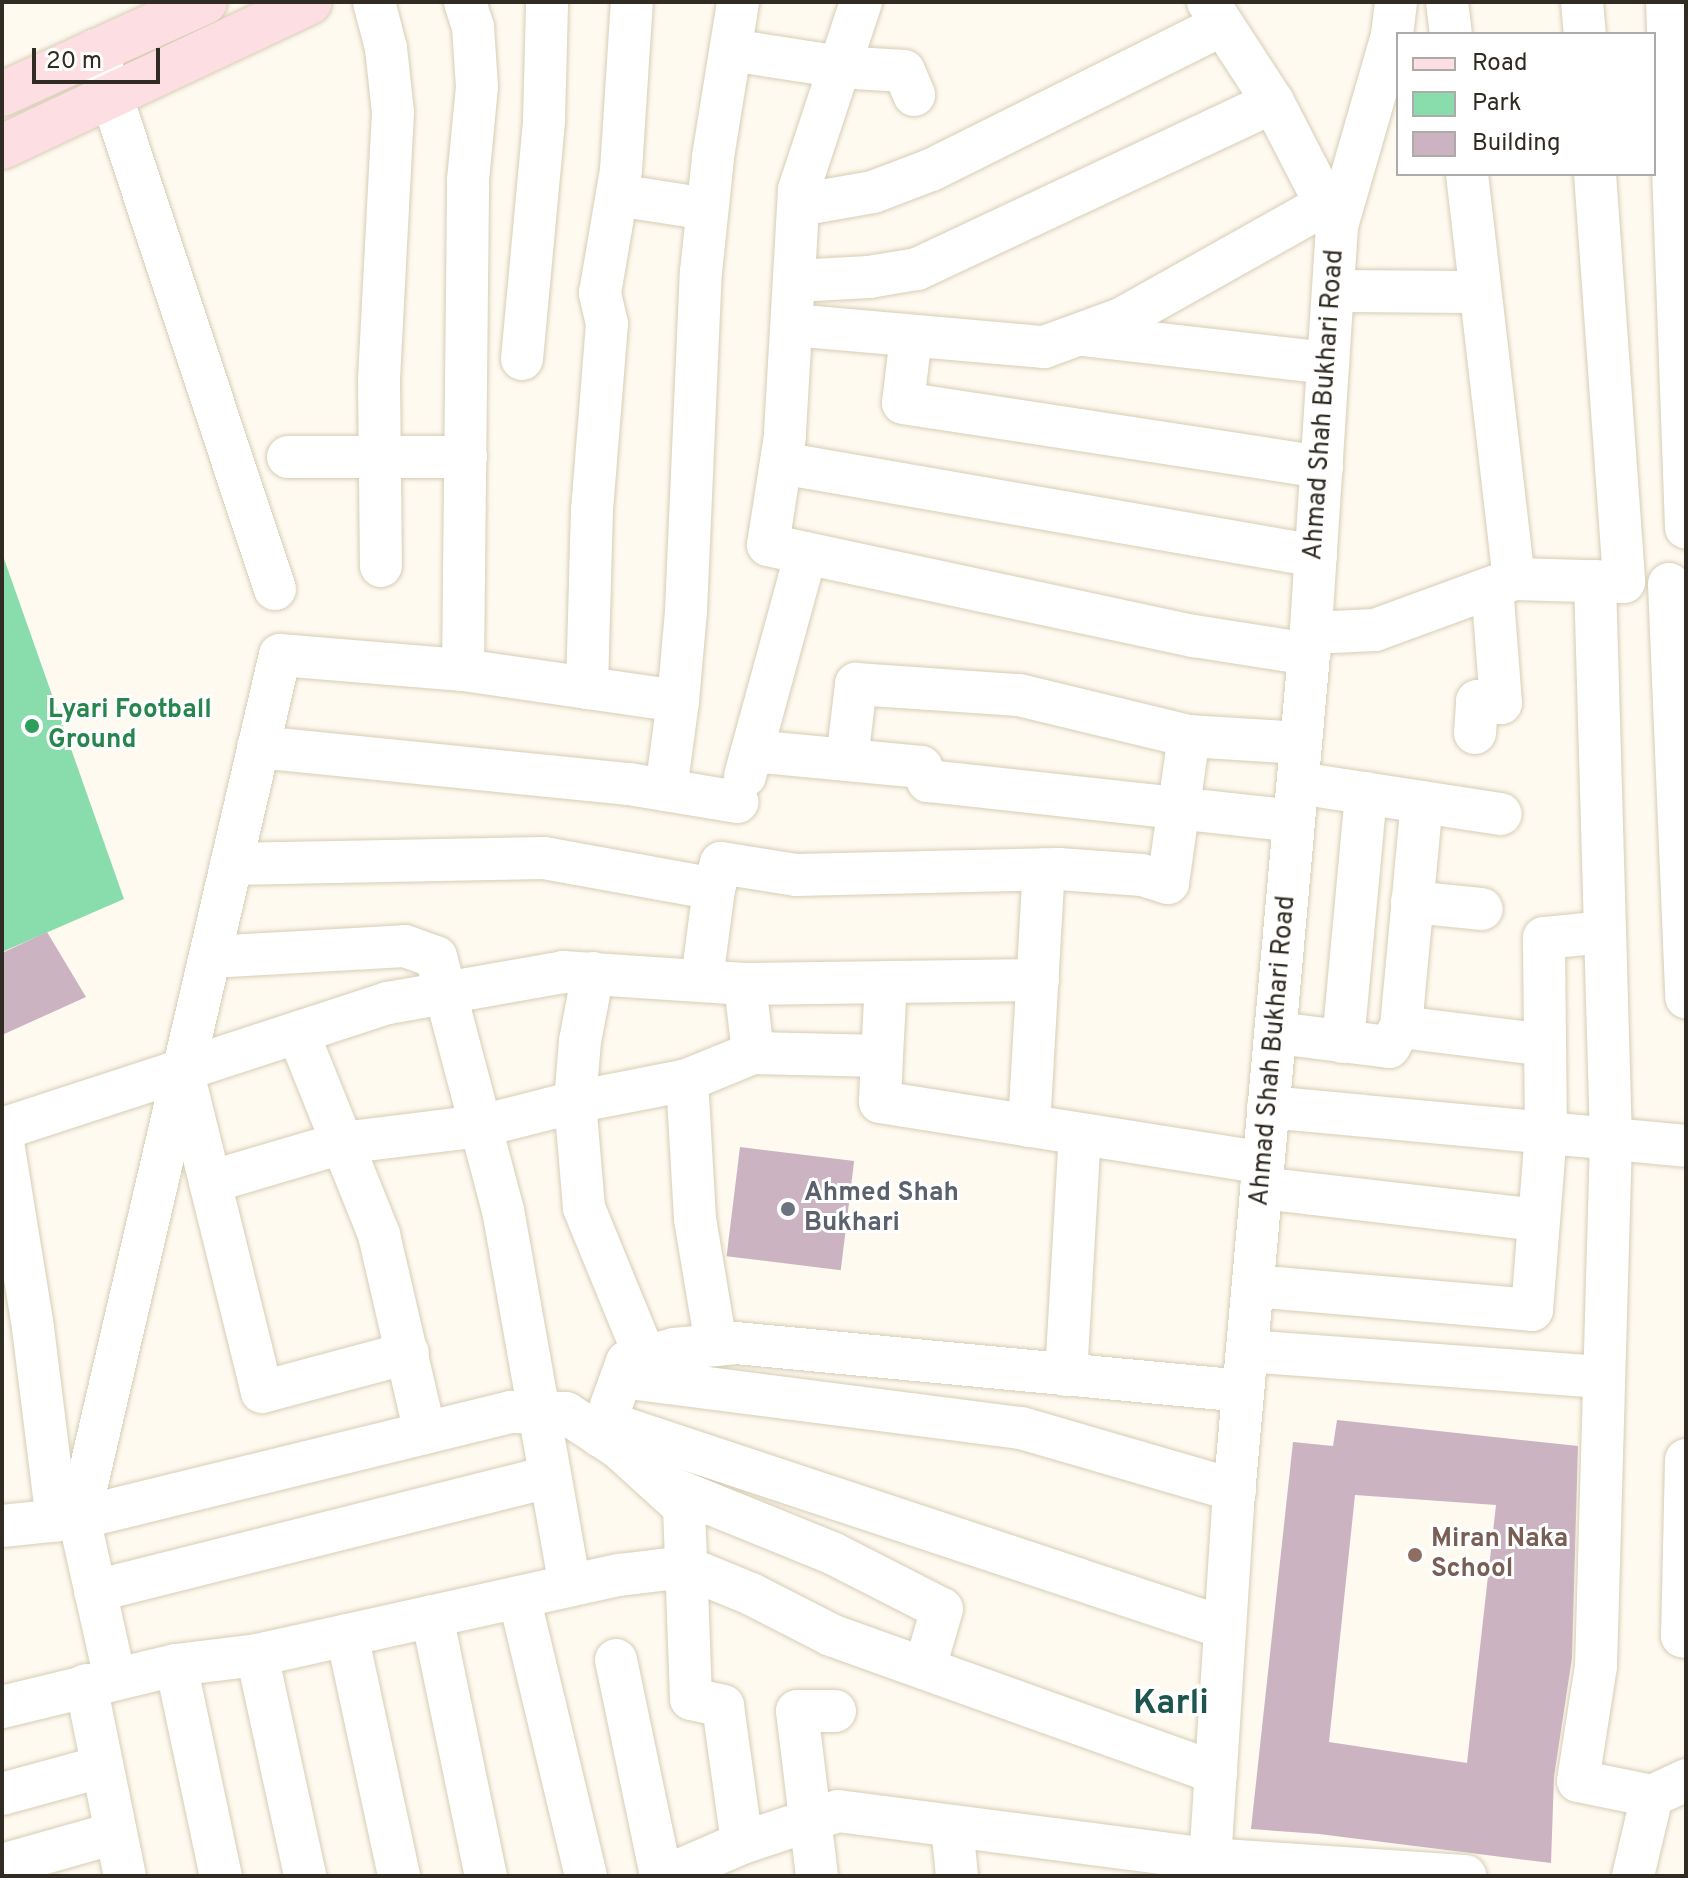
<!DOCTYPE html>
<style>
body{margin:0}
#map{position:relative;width:1688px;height:1878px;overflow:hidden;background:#fefaf0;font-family:Overpass,sans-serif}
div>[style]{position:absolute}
.green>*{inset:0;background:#89ddac}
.building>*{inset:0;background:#cbb3c2;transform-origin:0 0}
.roads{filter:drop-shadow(0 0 2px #d7cdb5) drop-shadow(0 0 2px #d7cdb5)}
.minor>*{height:42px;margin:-21px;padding:0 21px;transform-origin:21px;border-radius:21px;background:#fff}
.major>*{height:44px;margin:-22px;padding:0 22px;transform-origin:22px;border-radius:22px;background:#fddee2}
.dots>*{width:22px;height:22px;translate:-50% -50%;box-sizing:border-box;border:4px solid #fff;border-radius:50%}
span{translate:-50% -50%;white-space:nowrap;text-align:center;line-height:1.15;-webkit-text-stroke:6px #fff;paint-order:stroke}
.street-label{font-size:26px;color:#312c23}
.leisure-label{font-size:26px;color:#27864d;font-weight:700}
.left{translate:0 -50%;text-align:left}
.worship-label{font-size:26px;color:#5b616d;font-weight:700}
.education-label{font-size:26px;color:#785e54;font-weight:700}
.district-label{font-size:34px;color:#1d564e;font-weight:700}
.frame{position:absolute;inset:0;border:4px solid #312c23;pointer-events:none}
.legend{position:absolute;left:1396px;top:32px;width:260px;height:144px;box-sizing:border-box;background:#fff;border:2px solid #adaba7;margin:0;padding:10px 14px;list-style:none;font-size:24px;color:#312c23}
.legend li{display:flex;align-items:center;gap:16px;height:40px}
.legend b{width:40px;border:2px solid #adaba7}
.scale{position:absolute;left:32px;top:48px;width:128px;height:36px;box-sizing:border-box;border:4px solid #312c23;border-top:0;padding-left:10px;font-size:24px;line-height:28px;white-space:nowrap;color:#312c23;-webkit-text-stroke:6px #fff;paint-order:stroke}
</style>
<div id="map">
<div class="green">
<i style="clip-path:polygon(2px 553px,124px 899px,2px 952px)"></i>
</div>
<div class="building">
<i style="clip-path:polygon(47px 932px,86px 997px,2px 1035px,2px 953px)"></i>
<i style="left:740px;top:1147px;width:115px;height:110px;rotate:7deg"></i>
<i style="clip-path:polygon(evenodd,1337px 1420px,1578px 1446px,1572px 1658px,1554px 1777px,1551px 1863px,1319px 1834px,1251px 1829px,1293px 1442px,1333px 1446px,1337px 1420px,1355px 1495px,1496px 1505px,1467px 1763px,1329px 1742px,1355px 1495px)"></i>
</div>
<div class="roads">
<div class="minor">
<i style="left:374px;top:2px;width:48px;rotate:75.4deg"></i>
<i style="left:386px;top:48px;width:64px;rotate:83.8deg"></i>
<i style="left:393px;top:112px;width:267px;rotate:93deg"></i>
<i style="left:379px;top:379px;width:187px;rotate:89.4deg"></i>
<i style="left:861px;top:2px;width:198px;rotate:108.3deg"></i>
<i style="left:799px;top:190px;width:246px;rotate:93.3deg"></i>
<i style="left:785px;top:436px;width:110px;rotate:98.9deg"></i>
<i style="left:768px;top:545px;width:436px;rotate:12.1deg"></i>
<i style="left:1194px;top:636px;width:116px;rotate:8.9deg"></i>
<i style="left:1208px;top:2px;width:119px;rotate:57deg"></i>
<i style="left:1273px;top:102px;width:140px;rotate:62.7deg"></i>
<i style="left:1337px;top:226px;width:429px;rotate:93.7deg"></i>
<i style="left:1309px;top:654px;width:855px;rotate:95.1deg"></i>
<i style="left:1233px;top:1506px;width:354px;rotate:93.7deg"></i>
<i style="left:1210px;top:1859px;width:17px;rotate:77deg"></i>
<i style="left:1447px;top:2px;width:32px;rotate:83deg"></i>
<i style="left:1582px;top:2px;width:32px;rotate:85deg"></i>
<i style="left:1667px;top:2px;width:526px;rotate:87.93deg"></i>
<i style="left:96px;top:50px;width:568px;rotate:71.63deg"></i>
<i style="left:731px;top:50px;width:109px;rotate:8.9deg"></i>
<i style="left:839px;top:67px;width:65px;rotate:3.5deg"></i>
<i style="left:904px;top:71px;width:26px;rotate:67deg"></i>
<i style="left:1467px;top:174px;width:408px;rotate:83.4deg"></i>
<i style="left:1595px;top:174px;width:409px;rotate:85.9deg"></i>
<i style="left:617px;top:195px;width:91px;rotate:8.8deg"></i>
<i style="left:799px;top:205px;width:75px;rotate:-10deg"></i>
<i style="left:873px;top:192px;width:62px;rotate:-20.8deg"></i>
<i style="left:931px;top:170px;width:325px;rotate:-26.5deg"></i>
<i style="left:1337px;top:226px;width:199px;rotate:-73.9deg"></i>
<i style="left:1392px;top:35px;width:33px;rotate:-83deg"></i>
<i style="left:795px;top:281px;width:74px;rotate:-3.1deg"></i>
<i style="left:869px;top:277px;width:49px;rotate:-9.5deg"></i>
<i style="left:917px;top:269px;width:393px;rotate:-25.1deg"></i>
<i style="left:1333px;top:291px;width:147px;rotate:0.4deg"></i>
<i style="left:792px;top:325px;width:253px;rotate:5deg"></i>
<i style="left:1044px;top:347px;width:82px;rotate:-20deg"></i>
<i style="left:1121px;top:319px;width:235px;rotate:-29.3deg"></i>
<i style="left:1082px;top:335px;width:248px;rotate:6.5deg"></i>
<i style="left:911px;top:336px;width:67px;rotate:96.8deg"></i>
<i style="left:903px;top:403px;width:424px;rotate:8.7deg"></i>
<i style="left:522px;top:359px;width:240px;rotate:-84.7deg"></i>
<i style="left:544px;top:120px;width:118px;rotate:-88.5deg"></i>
<i style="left:288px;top:457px;width:178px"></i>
<i style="left:781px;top:463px;width:543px;rotate:9.86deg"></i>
<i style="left:1595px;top:581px;width:559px;rotate:88.36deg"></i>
<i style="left:1611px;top:1140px;width:526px;rotate:91.63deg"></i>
<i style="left:1596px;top:1666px;width:116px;rotate:98.9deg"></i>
<i style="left:1578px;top:1781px;width:76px;rotate:11.5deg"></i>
<i style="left:1669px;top:584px;width:414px;rotate:87.6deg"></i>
<i style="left:1311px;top:633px;width:64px;rotate:-2.7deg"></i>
<i style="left:1375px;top:630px;width:148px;rotate:-20.1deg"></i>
<i style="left:1514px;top:579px;width:106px;rotate:1.6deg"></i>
<i style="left:463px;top:670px;width:490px;rotate:-89.4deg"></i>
<i style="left:468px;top:180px;width:93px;rotate:-84.5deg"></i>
<i style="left:477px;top:87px;width:60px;rotate:-93.8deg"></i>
<i style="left:473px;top:27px;width:26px;rotate:-108deg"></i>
<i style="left:587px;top:688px;width:178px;rotate:-88.4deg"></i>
<i style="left:592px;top:510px;width:187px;rotate:-85.4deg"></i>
<i style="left:607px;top:324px;width:32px;rotate:-103deg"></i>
<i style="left:600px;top:293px;width:125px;rotate:-80.3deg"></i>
<i style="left:621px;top:170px;width:168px;rotate:-86.3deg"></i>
<i style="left:678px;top:701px;width:90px;rotate:-84.9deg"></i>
<i style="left:686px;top:611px;width:339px;rotate:-87.5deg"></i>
<i style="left:701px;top:272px;width:116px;rotate:-84deg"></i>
<i style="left:713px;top:157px;width:157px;rotate:-80.8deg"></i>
<i style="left:1475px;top:733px;width:32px;rotate:-86deg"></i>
<i style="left:1477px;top:701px;width:24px;rotate:5deg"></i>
<i style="left:1501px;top:703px;width:116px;rotate:-94.4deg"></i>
<i style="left:258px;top:747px;width:373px;rotate:5.7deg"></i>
<i style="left:629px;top:784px;width:110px;rotate:9.4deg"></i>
<i style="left:752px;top:751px;width:170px;rotate:5.4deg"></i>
<i style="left:921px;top:767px;width:16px;rotate:63deg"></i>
<i style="left:928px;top:781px;width:368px;rotate:6.2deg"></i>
<i style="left:847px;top:760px;width:77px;rotate:-83.2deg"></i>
<i style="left:856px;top:684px;width:163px;rotate:3.9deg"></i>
<i style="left:1019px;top:695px;width:175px;rotate:13.6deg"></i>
<i style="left:1189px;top:736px;width:112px;rotate:3.6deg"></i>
<i style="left:745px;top:776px;width:231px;rotate:-74.7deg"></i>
<i style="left:1298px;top:783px;width:205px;rotate:8.7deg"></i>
<i style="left:721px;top:863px;width:76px;rotate:9.1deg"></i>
<i style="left:796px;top:875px;width:263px;rotate:-1.3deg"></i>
<i style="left:1059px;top:869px;width:83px;rotate:4.1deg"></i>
<i style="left:1142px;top:875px;width:27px;rotate:17deg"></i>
<i style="left:1168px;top:883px;width:148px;rotate:-81.9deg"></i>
<i style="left:231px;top:864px;width:313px;rotate:-1.1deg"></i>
<i style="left:544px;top:858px;width:173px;rotate:10.3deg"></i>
<i style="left:1412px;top:902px;width:70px;rotate:5.7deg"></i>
<i style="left:210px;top:957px;width:195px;rotate:-3.2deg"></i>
<i style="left:405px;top:946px;width:33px;rotate:20deg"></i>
<i style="left:436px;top:957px;width:262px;rotate:75.2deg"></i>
<i style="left:503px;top:1210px;width:381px;rotate:79.9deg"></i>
<i style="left:593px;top:973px;width:69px;rotate:100.8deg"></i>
<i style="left:580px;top:1041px;width:61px;rotate:94.7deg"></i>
<i style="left:575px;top:1102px;width:106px;rotate:85.1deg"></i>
<i style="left:584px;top:1208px;width:161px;rotate:67.7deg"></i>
<i style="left:702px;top:979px;width:91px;rotate:-82.4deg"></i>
<i style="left:714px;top:889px;width:27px;rotate:-75deg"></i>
<i style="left:745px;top:984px;width:69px;rotate:83.4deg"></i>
<i style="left:753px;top:1053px;width:129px;rotate:1.3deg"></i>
<i style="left:882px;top:1056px;width:46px;rotate:92.5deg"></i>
<i style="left:880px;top:1102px;width:388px;rotate:9deg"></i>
<i style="left:1401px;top:1027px;width:226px;rotate:-84.7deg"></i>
<i style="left:298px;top:1033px;width:218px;rotate:68.1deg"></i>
<i style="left:379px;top:1235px;width:203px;rotate:76.9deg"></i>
<i style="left:1277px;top:1033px;width:113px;rotate:7.1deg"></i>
<i style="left:1389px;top:1047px;width:23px;rotate:-59deg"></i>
<i style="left:1401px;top:1027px;width:145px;rotate:7.1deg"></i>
<i style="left:1343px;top:1042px;width:250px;rotate:-84.7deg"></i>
<i style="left:882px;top:1056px;width:74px;rotate:-86.9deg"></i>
<i style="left:687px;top:1080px;width:139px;rotate:86.7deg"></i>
<i style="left:695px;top:1219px;width:128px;rotate:80.5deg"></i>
<i style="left:185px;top:1081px;width:320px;rotate:76.1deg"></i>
<i style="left:262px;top:1392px;width:151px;rotate:-15deg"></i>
<i style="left:1268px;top:1107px;width:420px;rotate:5.3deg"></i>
<i style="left:1029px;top:1126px;width:257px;rotate:-86.7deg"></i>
<i style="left:2px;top:1129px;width:406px;rotate:-18.1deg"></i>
<i style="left:388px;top:1003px;width:178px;rotate:-10deg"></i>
<i style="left:563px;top:972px;width:182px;rotate:3.8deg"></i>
<i style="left:745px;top:984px;width:293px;rotate:-0.8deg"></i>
<i style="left:2px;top:1136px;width:194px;rotate:80.8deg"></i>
<i style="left:33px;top:1328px;width:194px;rotate:82.9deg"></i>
<i style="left:210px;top:1182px;width:138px;rotate:-16.5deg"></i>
<i style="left:342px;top:1143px;width:140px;rotate:-7deg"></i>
<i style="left:481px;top:1126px;width:97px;rotate:-14.3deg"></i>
<i style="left:575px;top:1102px;width:114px;rotate:-11.1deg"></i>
<i style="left:687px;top:1080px;width:71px;rotate:-22.2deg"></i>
<i style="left:1261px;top:1188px;width:280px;rotate:6.6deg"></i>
<i style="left:1253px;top:1286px;width:280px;rotate:4.9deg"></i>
<i style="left:1532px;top:1310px;width:177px;rotate:-85.5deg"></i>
<i style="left:1546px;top:1134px;width:196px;rotate:-90.6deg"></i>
<i style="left:1544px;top:938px;width:61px;rotate:-5.6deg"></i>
<i style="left:1247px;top:1351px;width:358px;rotate:4.2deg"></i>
<i style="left:1066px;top:1375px;width:241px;rotate:-86.7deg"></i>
<i style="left:622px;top:1377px;width:402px;rotate:7.3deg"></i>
<i style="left:1021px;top:1428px;width:223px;rotate:16.2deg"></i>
<i style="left:605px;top:1422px;width:653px;rotate:18.38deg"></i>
<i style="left:600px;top:1436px;width:79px;rotate:-70deg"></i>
<i style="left:627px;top:1362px;width:49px;rotate:-15.5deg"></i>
<i style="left:674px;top:1349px;width:62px;rotate:-5.5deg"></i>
<i style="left:736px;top:1343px;width:509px;rotate:5.41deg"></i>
<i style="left:1686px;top:1460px;width:176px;rotate:91.3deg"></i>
<i style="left:1682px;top:1636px;width:4px;rotate:14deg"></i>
<i style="left:662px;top:1484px;width:183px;rotate:22.1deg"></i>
<i style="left:832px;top:1553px;width:123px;rotate:27deg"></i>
<i style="left:942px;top:1609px;width:60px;rotate:106.3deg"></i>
<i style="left:2px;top:1526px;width:77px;rotate:-5.9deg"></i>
<i style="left:79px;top:1518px;width:445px;rotate:-13.8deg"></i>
<i style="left:511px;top:1412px;width:55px;rotate:1deg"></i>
<i style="left:566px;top:1413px;width:64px;rotate:33.4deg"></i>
<i style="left:619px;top:1448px;width:88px;rotate:42.2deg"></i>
<i style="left:684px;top:1507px;width:192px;rotate:87.9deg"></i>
<i style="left:691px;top:1699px;width:33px;rotate:12deg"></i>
<i style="left:723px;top:1706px;width:138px;rotate:82.1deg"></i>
<i style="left:95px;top:1591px;width:468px;rotate:-14.1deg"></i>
<i style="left:519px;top:1597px;width:287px;rotate:76.5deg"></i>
<i style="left:432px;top:1616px;width:266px;rotate:78.3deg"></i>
<i style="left:347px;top:1635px;width:247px;rotate:77.8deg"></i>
<i style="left:257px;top:1655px;width:226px;rotate:77.7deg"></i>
<i style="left:616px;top:1660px;width:221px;rotate:78.2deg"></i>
<i style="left:176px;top:1665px;width:216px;rotate:78deg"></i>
<i style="left:115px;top:1679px;width:165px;rotate:-102.6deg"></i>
<i style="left:79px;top:1518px;width:886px;rotate:-76.89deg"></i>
<i style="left:280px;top:655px;width:184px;rotate:4.7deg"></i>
<i style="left:463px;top:670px;width:217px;rotate:8.2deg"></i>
<i style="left:678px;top:701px;width:90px;rotate:97.7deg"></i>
<i style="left:86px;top:1685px;width:195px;rotate:78.5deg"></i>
<i style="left:2px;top:1707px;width:179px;rotate:-13.6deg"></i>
<i style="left:176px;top:1665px;width:82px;rotate:-7deg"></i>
<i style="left:257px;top:1655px;width:371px;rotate:-12.5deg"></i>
<i style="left:619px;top:1575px;width:66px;rotate:-6.9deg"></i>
<i style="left:685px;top:1567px;width:71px;rotate:22.2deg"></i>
<i style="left:751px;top:1594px;width:90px;rotate:27.1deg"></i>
<i style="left:831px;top:1635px;width:409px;rotate:19.7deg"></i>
<i style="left:2px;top:1794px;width:103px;rotate:-15.3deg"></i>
<i style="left:952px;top:1826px;width:50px;rotate:84.3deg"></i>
<i style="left:2px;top:1865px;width:117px;rotate:-15.8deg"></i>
<i style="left:666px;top:1876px;width:83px;rotate:-23.5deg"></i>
<i style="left:742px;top:1843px;width:101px;rotate:-18.4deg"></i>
<i style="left:838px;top:1811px;width:375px;rotate:7.4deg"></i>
<i style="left:1210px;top:1859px;width:256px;rotate:3.8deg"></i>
<i style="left:817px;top:1876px;width:166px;rotate:-96.9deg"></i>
<i style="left:797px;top:1711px;width:38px"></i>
<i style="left:1633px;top:1876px;width:82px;rotate:-76.6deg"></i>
<i style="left:1652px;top:1796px;width:38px;rotate:-25deg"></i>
</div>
<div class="major">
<i style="left:2px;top:94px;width:223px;rotate:-24.4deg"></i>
<i style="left:2px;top:147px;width:340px;rotate:-25.2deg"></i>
</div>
</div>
<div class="dots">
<i style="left:32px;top:726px;background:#2e9e5b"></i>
<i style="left:788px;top:1209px;background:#6b7280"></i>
<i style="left:1415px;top:1555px;background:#8d6e63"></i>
</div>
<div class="street-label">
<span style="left:1325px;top:405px;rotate:-86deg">Ahmad Shah Bukhari Road</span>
<span style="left:1274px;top:1051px;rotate:-85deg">Ahmad Shah Bukhari Road</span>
</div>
<div class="leisure-label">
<span class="left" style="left:48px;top:726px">Lyari Football<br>Ground</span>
</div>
<div class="worship-label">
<span class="left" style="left:804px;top:1209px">Ahmed Shah<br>Bukhari</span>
</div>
<div class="education-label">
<span class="left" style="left:1431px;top:1555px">Miran Naka<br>School</span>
</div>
<div class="district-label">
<span style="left:1171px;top:1705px">Karli</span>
</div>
<div class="frame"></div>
<ul class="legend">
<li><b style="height:10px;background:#fddee2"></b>Road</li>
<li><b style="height:22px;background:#89ddac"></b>Park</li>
<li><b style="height:22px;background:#cbb3c2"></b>Building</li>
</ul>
<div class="scale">20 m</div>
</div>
